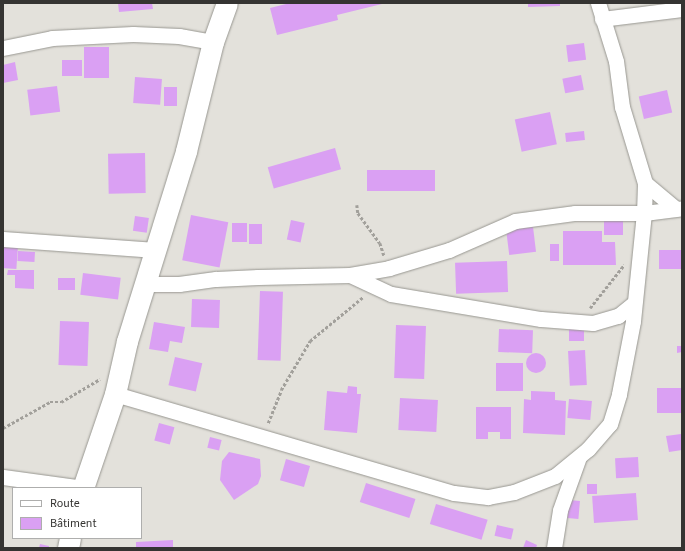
<!DOCTYPE html>
<meta charset="utf-8">
<style>
body{margin:0}
#map{position:relative;width:685px;height:551px;overflow:hidden;background:#e3e1db;font-family:"Source Sans 3",sans-serif}
div>[style]{position:absolute}
.building>*{inset:0;background:#daa0f3;transform-origin:0 0}
.round{border-radius:50%}
.path>*{height:2.5px;margin-top:-1.25px;transform-origin:0;background:repeating-linear-gradient(90deg,#a2a09b 0 3px,transparent 0 5px)}
.roads{filter:drop-shadow(0 0 1px #989791) drop-shadow(0 0 1px #989791)}
.street>*{height:15px;margin:-7.5px;padding:0 7.5px;transform-origin:7.5px;border-radius:7.5px;background:#fff}
.secondary>*{height:21px;margin:-10.5px;padding:0 10.5px;transform-origin:10.5px;border-radius:10.5px;background:#fff}
span{translate:-50% -50%;white-space:nowrap;text-align:center;line-height:1.15;-webkit-text-stroke:3.5px #fff;paint-order:stroke}
.frame{position:absolute;inset:0;border:4px solid #353432;pointer-events:none}
.legend{position:absolute;left:12px;top:487px;width:130px;height:52px;box-sizing:border-box;background:#fff;border:1px solid #aeaead;margin:0;padding:5px 7px;list-style:none;font-size:12px;color:#353432}
.legend li{display:flex;align-items:center;gap:8px;height:20px}
.legend b{width:20px;border:1px solid #aeaead}
</style>
<div id="map">
<div class="building">
<i style="clip-path:polygon(118px 3px,152px 3px,153px 9px,119px 12px)"></i>
<i style="clip-path:polygon(290px 3px,382px 3px,382px 4px,337px 15px,338px 20px,277px 35px,270px 8px)"></i>
<i style="clip-path:polygon(528px 3px,560px 3px,560px 6px,528px 7px)"></i>
<i style="left:584px;top:43px;width:17px;height:18px;rotate:83deg"></i>
<i style="left:109px;top:47px;width:31px;height:25px;rotate:90deg"></i>
<i style="left:62px;top:60px;width:20px;height:16px"></i>
<i style="clip-path:polygon(15px 62px,18px 80px,3px 83px,3px 65px)"></i>
<i style="left:581px;top:75px;width:15px;height:19px;rotate:79deg"></i>
<i style="left:135px;top:77px;width:27px;height:26px;rotate:4deg"></i>
<i style="left:57px;top:86px;width:26px;height:30px;rotate:83deg"></i>
<i style="left:164px;top:87px;width:13px;height:19px"></i>
<i style="left:667px;top:90px;width:23px;height:29px;rotate:77deg"></i>
<i style="left:550px;top:112px;width:33px;height:36px;rotate:78deg"></i>
<i style="left:584px;top:131px;width:9px;height:19px;rotate:84deg"></i>
<i style="left:335px;top:148px;width:22px;height:70px;rotate:74deg"></i>
<i style="left:145px;top:153px;width:40px;height:37px;rotate:89deg"></i>
<i style="left:435px;top:170px;width:21px;height:68px;rotate:90deg"></i>
<i style="left:191px;top:215px;width:38px;height:46px;rotate:11deg"></i>
<i style="left:135px;top:216px;width:14px;height:15px;rotate:8deg"></i>
<i style="left:291px;top:220px;width:14px;height:20px;rotate:12deg"></i>
<i style="left:604px;top:221px;width:19px;height:14px"></i>
<i style="left:232px;top:223px;width:15px;height:19px"></i>
<i style="left:249px;top:224px;width:13px;height:20px"></i>
<i style="left:533px;top:227px;width:25px;height:27px;rotate:83deg"></i>
<i style="clip-path:polygon(563px 231px,602px 231px,602px 242px,615px 242px,616px 265px,563px 265px)"></i>
<i style="left:559px;top:244px;width:17px;height:9px;rotate:90deg"></i>
<i style="left:3px;top:245px;width:15px;height:23px;rotate:4deg"></i>
<i style="left:659px;top:250px;width:23px;height:19px"></i>
<i style="left:18px;top:251px;width:17px;height:10px;rotate:3deg"></i>
<i style="left:507px;top:261px;width:31px;height:52px;rotate:88deg"></i>
<i style="clip-path:polygon(8px 270px,34px 270px,34px 289px,15px 288px,15px 275px,7px 275px)"></i>
<i style="left:83px;top:273px;width:38px;height:22px;rotate:7deg"></i>
<i style="left:75px;top:278px;width:12px;height:17px;rotate:90deg"></i>
<i style="left:260px;top:291px;width:23px;height:69px;rotate:2deg"></i>
<i style="left:192px;top:299px;width:28px;height:28px;rotate:2deg"></i>
<i style="left:60px;top:321px;width:29px;height:44px;rotate:2deg"></i>
<i style="clip-path:polygon(154px 322px,185px 327px,182px 343px,170px 341px,168px 352px,149px 349px)"></i>
<i style="left:396px;top:325px;width:30px;height:53px;rotate:2deg"></i>
<i style="left:569px;top:325px;width:15px;height:16px"></i>
<i style="left:499px;top:329px;width:34px;height:23px;rotate:2deg"></i>
<i style="clip-path:polygon(677px 346px,682px 346px,682px 352px,677px 353px)"></i>
<i style="left:585px;top:350px;width:35px;height:17px;rotate:87deg"></i>
<i class="round" style="left:526px;top:353px;width:20px;height:20px"></i>
<i style="left:175px;top:357px;width:28px;height:29px;rotate:13deg"></i>
<i style="left:496px;top:363px;width:27px;height:28px"></i>
<i style="clip-path:polygon(348px 386px,357px 387px,357px 394px,361px 394px,357px 433px,324px 430px,327px 391px,347px 393px)"></i>
<i style="left:682px;top:388px;width:25px;height:25px;rotate:90deg"></i>
<i style="clip-path:polygon(531px 391px,555px 392px,555px 400px,566px 401px,565px 435px,523px 433px,524px 399px,531px 400px)"></i>
<i style="left:400px;top:398px;width:38px;height:32px;rotate:3deg"></i>
<i style="left:569px;top:399px;width:23px;height:19px;rotate:5deg"></i>
<i style="clip-path:polygon(476px 407px,511px 407px,511px 439px,500px 439px,500px 432px,488px 432px,488px 439px,476px 439px)"></i>
<i style="left:159px;top:423px;width:16px;height:18px;rotate:15deg"></i>
<i style="clip-path:polygon(681px 434px,682px 450px,669px 452px,666px 436px)"></i>
<i style="left:210px;top:437px;width:12px;height:11px;rotate:14deg"></i>
<i style="clip-path:polygon(229px 452px,260px 459px,261px 476px,258px 484px,234px 500px,220px 480px,222px 461px)"></i>
<i style="left:638px;top:457px;width:20px;height:23px;rotate:87deg"></i>
<i style="left:286px;top:459px;width:25px;height:22px;rotate:16deg"></i>
<i style="left:366px;top:483px;width:52px;height:20px;rotate:18deg"></i>
<i style="left:587px;top:484px;width:10px;height:10px"></i>
<i style="left:636px;top:493px;width:27px;height:44px;rotate:86deg"></i>
<i style="left:569px;top:500px;width:11px;height:18px;rotate:5deg"></i>
<i style="left:436px;top:504px;width:54px;height:21px;rotate:17deg"></i>
<i style="left:497px;top:525px;width:17px;height:11px;rotate:13deg"></i>
<i style="clip-path:polygon(173px 540px,173px 548px,136px 548px,136px 542px)"></i>
<i style="clip-path:polygon(526px 540px,537px 545px,536px 548px,523px 548px)"></i>
<i style="clip-path:polygon(40px 544px,49px 546px,49px 548px,39px 548px)"></i>
</div>
<div class="path">
<i style="left:357px;top:205px;width:8px;rotate:83deg"></i>
<i style="left:358px;top:213px;width:37px;rotate:54deg"></i>
<i style="left:380px;top:243px;width:13px;rotate:72deg"></i>
<i style="left:590px;top:308px;width:55px;rotate:-51.7deg"></i>
<i style="left:268px;top:423px;width:35px;rotate:-68deg"></i>
<i style="left:281px;top:390px;width:57px;rotate:-59.4deg"></i>
<i style="left:310px;top:341px;width:69px;rotate:-39.7deg"></i>
<i style="left:3px;top:428px;width:54px;rotate:-29deg"></i>
<i style="left:50px;top:402px;width:11px"></i>
<i style="left:61px;top:402px;width:45px;rotate:-30.5deg"></i>
</div>
<div class="roads">
<div class="street">
<i style="left:602px;top:19px;width:81px;rotate:-7.1deg"></i>
<i style="left:3px;top:48px;width:50px;rotate:-11.5deg"></i>
<i style="left:52px;top:38px;width:81px;rotate:-2.8deg"></i>
<i style="left:133px;top:34px;width:46px;rotate:2.5deg"></i>
<i style="left:179px;top:36px;width:35px;rotate:10deg"></i>
<i style="left:645px;top:183px;width:40px;rotate:40deg"></i>
<i style="left:3px;top:239px;width:153px;rotate:4.1deg"></i>
<i style="left:350px;top:275px;width:45px;rotate:24.9deg"></i>
<i style="left:391px;top:294px;width:152px;rotate:9.5deg"></i>
<i style="left:541px;top:319px;width:52px;rotate:4.4deg"></i>
<i style="left:593px;top:323px;width:26px;rotate:-16deg"></i>
<i style="left:618px;top:316px;width:21px;rotate:-39deg"></i>
<i style="left:146px;top:284px;width:33px"></i>
<i style="left:179px;top:284px;width:37px;rotate:-8deg"></i>
<i style="left:216px;top:279px;width:42px;rotate:-2.7deg"></i>
<i style="left:258px;top:277px;width:92px;rotate:-1.2deg"></i>
<i style="left:350px;top:275px;width:40px;rotate:-10deg"></i>
<i style="left:389px;top:268px;width:63px;rotate:-16.7deg"></i>
<i style="left:449px;top:250px;width:72px;rotate:-23.7deg"></i>
<i style="left:515px;top:221px;width:61px;rotate:-7.6deg"></i>
<i style="left:575px;top:213px;width:69px"></i>
<i style="left:644px;top:213px;width:38px;rotate:-7deg"></i>
<i style="left:115px;top:394px;width:353px;rotate:16.3deg"></i>
<i style="left:454px;top:493px;width:34px;rotate:7deg"></i>
<i style="left:488px;top:497px;width:26px;rotate:-11deg"></i>
<i style="left:514px;top:492px;width:44px;rotate:-21.3deg"></i>
<i style="left:555px;top:476px;width:43px;rotate:-39.3deg"></i>
<i style="left:588px;top:449px;width:33px;rotate:-49deg"></i>
<i style="left:610px;top:424px;width:31px;rotate:-73deg"></i>
<i style="left:619px;top:394px;width:74px;rotate:-79.1deg"></i>
<i style="left:633px;top:321px;width:109px;rotate:-84.2deg"></i>
<i style="left:644px;top:213px;width:30px;rotate:-88deg"></i>
<i style="left:645px;top:183px;width:79px;rotate:-106.8deg"></i>
<i style="left:622px;top:107px;width:46px;rotate:-97.4deg"></i>
<i style="left:616px;top:61px;width:61px;rotate:-107.2deg"></i>
<i style="left:3px;top:477px;width:81px;rotate:7.8deg"></i>
<i style="left:554px;top:548px;width:38px;rotate:-81deg"></i>
<i style="left:560px;top:510px;width:56px;rotate:-70.3deg"></i>
</div>
<div class="secondary">
<i style="left:83px;top:488px;width:99px;rotate:-71.2deg"></i>
<i style="left:115px;top:394px;width:54px;rotate:-77.2deg"></i>
<i style="left:127px;top:341px;width:199px;rotate:-72.7deg"></i>
<i style="left:186px;top:151px;width:112px;rotate:-76.1deg"></i>
<i style="left:213px;top:42px;width:41px;rotate:-70.3deg"></i>
<i style="left:68px;top:548px;width:10px;rotate:-79deg"></i>
</div>
</div>
<div class="frame"></div>
<ul class="legend">
<li><b style="height:5px;background:#fff"></b>Route</li>
<li><b style="height:11px;background:#daa0f3"></b>Bâtiment</li>
</ul>
</div>
